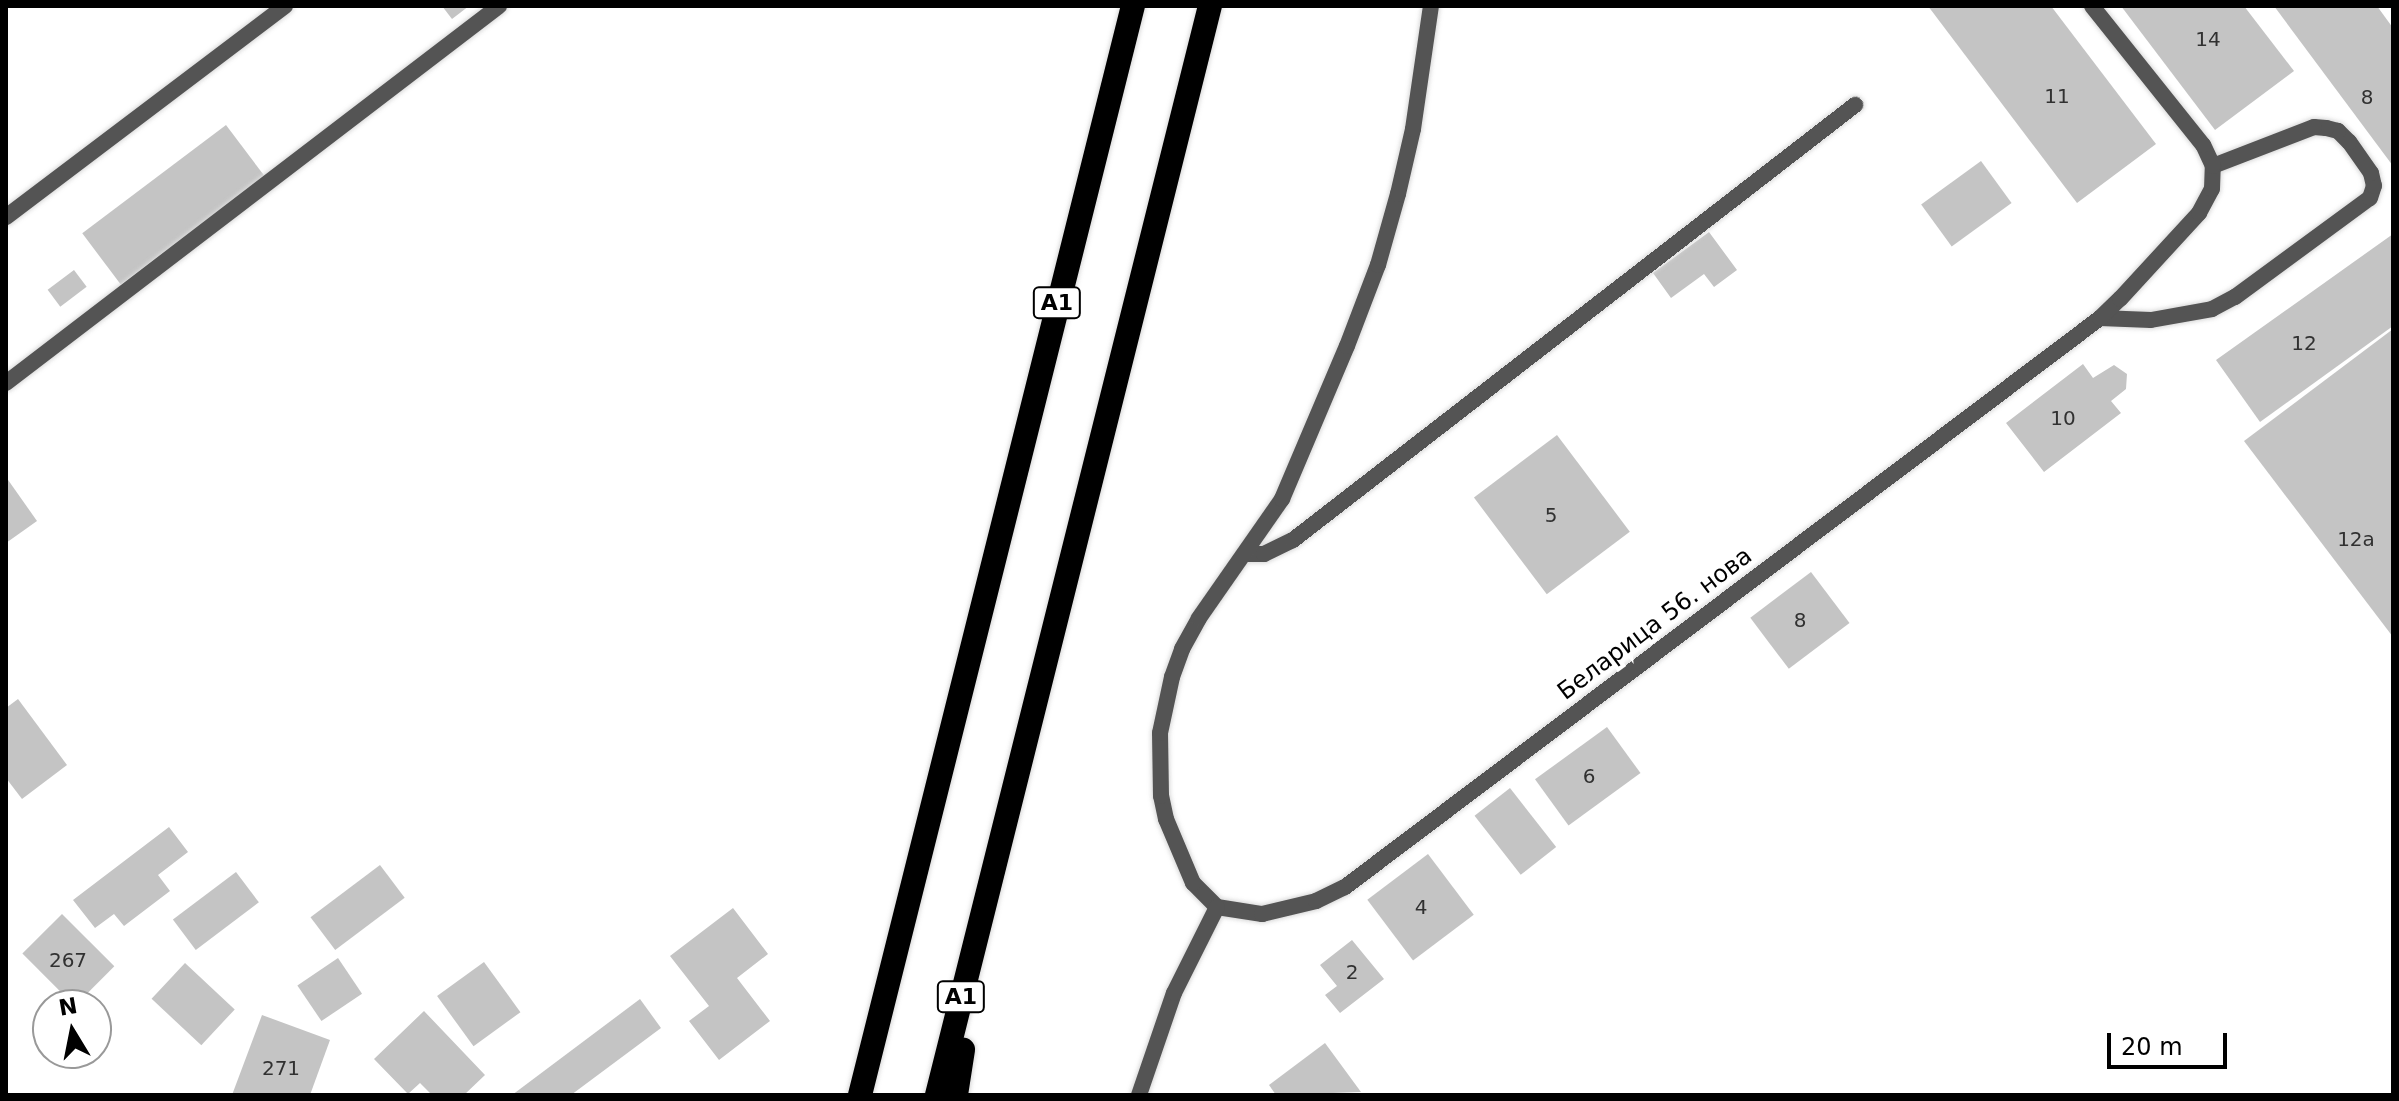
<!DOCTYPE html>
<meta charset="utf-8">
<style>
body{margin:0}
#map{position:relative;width:2399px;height:1101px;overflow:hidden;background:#fff;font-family:"DejaVu Sans",sans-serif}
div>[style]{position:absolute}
.building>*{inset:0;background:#c4c4c4;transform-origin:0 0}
.roads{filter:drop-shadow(0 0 2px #dbdbdb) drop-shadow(0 0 2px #dbdbdb)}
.service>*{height:16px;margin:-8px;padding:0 8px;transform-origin:8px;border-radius:8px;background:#545454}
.minor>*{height:16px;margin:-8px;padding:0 8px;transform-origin:8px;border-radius:8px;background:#545454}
.motorway>*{height:24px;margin:-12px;padding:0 12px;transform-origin:12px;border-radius:12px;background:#000}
span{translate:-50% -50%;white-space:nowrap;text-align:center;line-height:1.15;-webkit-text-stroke:8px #fff;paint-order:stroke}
.number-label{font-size:20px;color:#313131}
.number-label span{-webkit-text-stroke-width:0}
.shield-label span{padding:2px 6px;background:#fff;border:2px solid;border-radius:6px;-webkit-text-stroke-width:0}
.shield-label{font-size:22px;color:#000;font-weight:700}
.street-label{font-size:24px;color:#000}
.frame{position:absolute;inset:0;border:8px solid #000;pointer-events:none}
.north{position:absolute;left:32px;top:989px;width:80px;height:80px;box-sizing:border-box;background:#fff;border:2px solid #999;border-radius:50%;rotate:350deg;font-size:22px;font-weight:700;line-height:32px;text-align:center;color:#000}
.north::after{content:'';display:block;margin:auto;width:28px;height:36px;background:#000;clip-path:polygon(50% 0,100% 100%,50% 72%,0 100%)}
.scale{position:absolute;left:2107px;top:1033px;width:120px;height:36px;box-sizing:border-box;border:4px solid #000;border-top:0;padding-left:10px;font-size:24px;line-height:28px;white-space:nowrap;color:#000;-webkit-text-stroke:6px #fff;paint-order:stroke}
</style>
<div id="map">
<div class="building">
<i style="clip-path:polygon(442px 6px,469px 6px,452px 19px)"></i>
<i style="clip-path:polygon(1928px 6px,2051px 6px,2156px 144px,2077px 203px)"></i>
<i style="clip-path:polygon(2121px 6px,2244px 6px,2294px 71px,2215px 130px)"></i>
<i style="clip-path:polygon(2274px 6px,2377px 6px,2393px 28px,2393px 166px)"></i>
<i style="left:226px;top:125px;width:64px;height:180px;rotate:53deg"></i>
<i style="left:1981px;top:161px;width:52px;height:74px;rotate:54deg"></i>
<i style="clip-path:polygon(1709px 232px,1737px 270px,1714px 287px,1704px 274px,1671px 298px,1653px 273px)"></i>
<i style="clip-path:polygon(2393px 234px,2393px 326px,2260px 422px,2216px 360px)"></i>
<i style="left:74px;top:270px;width:21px;height:33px;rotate:53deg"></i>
<i style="clip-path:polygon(2393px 329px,2393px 637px,2244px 441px)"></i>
<i style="clip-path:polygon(2083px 364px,2093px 378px,2114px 365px,2127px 374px,2126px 389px,2111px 401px,2121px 413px,2044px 472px,2006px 423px)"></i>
<i style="left:1557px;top:435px;width:121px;height:104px;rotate:53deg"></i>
<i style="clip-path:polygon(6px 477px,37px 521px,6px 543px)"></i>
<i style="left:1811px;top:572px;width:64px;height:76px;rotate:53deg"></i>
<i style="clip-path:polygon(18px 699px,67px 765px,22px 799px,6px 778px,6px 708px)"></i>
<i style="left:1607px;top:727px;width:57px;height:89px;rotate:54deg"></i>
<i style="left:1510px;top:788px;width:75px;height:45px;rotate:52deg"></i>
<i style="clip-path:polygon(169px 827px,188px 852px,158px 875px,170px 891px,124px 926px,114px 914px,95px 928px,73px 900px)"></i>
<i style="left:1428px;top:854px;width:76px;height:76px;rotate:53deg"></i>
<i style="left:380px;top:865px;width:41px;height:87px;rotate:53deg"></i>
<i style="left:236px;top:872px;width:38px;height:79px;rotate:53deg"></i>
<i style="clip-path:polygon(733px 908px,768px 954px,737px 978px,770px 1021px,719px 1060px,689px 1021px,709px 1006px,670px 956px)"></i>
<i style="left:62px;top:914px;width:74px;height:56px;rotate:45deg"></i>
<i style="clip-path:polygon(1352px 940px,1384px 979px,1340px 1013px,1325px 995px,1337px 986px,1320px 965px)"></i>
<i style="left:338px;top:958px;width:43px;height:49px;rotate:56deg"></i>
<i style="left:484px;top:962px;width:62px;height:58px;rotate:54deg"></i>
<i style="left:185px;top:963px;width:68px;height:49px;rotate:43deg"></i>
<i style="clip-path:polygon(640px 999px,661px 1028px,571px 1095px,512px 1095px)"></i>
<i style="clip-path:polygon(424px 1011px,485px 1075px,464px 1095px,432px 1095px,420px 1083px,408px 1094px,374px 1059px)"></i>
<i style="clip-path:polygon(262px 1015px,330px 1040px,310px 1095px,232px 1095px)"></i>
<i style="clip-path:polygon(1325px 1043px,1361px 1092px,1276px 1095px,1269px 1085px)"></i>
</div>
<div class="roads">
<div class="service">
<i style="left:6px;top:217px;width:350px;rotate:-37.1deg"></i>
<i style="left:2100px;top:318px;width:51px;rotate:2.2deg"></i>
<i style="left:2151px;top:320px;width:62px;rotate:-10.2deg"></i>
<i style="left:2212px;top:309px;width:26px;rotate:-28deg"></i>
<i style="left:2235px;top:297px;width:167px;rotate:-36.3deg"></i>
<i style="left:2370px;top:198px;width:13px;rotate:-72deg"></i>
<i style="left:2374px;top:186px;width:13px;rotate:-103deg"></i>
<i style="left:2371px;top:173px;width:38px;rotate:-125deg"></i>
<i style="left:2349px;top:142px;width:16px;rotate:-135deg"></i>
<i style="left:2338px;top:131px;width:12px;rotate:-166deg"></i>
<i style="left:2326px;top:128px;width:12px;rotate:-175deg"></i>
<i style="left:2314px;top:127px;width:108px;rotate:158.9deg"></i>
<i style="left:6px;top:383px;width:621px;rotate:-37.41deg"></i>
<i style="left:1247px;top:554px;width:17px"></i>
<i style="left:1264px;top:554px;width:32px;rotate:-26deg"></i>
<i style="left:1293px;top:540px;width:711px;rotate:-37.74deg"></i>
</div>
<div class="minor">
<i style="left:1217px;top:907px;width:46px;rotate:8.8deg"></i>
<i style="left:1262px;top:914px;width:56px;rotate:-13.5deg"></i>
<i style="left:1316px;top:901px;width:32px;rotate:-26deg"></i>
<i style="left:1345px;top:887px;width:945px;rotate:-37deg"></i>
<i style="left:2100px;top:318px;width:28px;rotate:-44deg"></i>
<i style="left:2120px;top:299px;width:117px;rotate:-47.4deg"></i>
<i style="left:2199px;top:213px;width:27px;rotate:-62deg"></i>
<i style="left:2212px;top:189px;width:23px;rotate:-88deg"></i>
<i style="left:2213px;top:166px;width:23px;rotate:-115deg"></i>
<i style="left:2203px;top:145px;width:178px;rotate:-128.6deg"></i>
<i style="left:1217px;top:907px;width:34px;rotate:-135deg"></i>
<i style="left:1193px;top:883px;width:69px;rotate:-112.9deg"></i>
<i style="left:1166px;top:819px;width:24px;rotate:-102deg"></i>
<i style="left:1161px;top:796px;width:63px;rotate:-90.9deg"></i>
<i style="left:1160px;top:733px;width:57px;rotate:-77.9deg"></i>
<i style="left:1172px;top:677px;width:30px;rotate:-70deg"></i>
<i style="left:1182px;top:649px;width:35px;rotate:-61deg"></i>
<i style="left:1199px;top:618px;width:145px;rotate:-55.1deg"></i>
<i style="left:1282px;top:499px;width:166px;rotate:-67deg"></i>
<i style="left:1347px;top:346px;width:87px;rotate:-69.1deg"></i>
<i style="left:1378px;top:265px;width:74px;rotate:-74.3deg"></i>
<i style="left:1398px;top:194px;width:67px;rotate:-77deg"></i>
<i style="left:1413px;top:129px;width:124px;rotate:-81.7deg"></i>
<i style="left:1139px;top:1095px;width:108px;rotate:-71.1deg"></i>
<i style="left:1174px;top:993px;width:96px;rotate:-63.4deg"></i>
</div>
<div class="motorway">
<i style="left:860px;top:1095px;width:1123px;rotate:-75.93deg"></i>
<i style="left:937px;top:1095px;width:1123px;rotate:-75.93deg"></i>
<i style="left:956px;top:1095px;width:46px;rotate:-81.2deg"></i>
</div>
</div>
<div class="number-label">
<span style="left:2208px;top:39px">14</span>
<span style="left:2057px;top:96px">11</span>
<span style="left:2367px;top:97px">8</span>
<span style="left:2304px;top:343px">12</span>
<span style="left:2063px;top:418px">10</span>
<span style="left:1551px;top:515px">5</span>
<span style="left:2356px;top:539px">12a</span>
<span style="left:1800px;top:620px">8</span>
<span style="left:1589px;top:776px">6</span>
<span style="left:1421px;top:907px">4</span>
<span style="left:68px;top:960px">267</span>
<span style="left:1352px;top:972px">2</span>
<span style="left:281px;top:1068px">271</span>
</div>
<div class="shield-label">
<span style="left:1057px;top:303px">A1</span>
<span style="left:961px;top:997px">A1</span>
</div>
<div class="street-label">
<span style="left:1655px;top:624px;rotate:-37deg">Беларица 56. нова</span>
</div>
<div class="frame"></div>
<div class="north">N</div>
<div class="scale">20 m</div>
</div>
